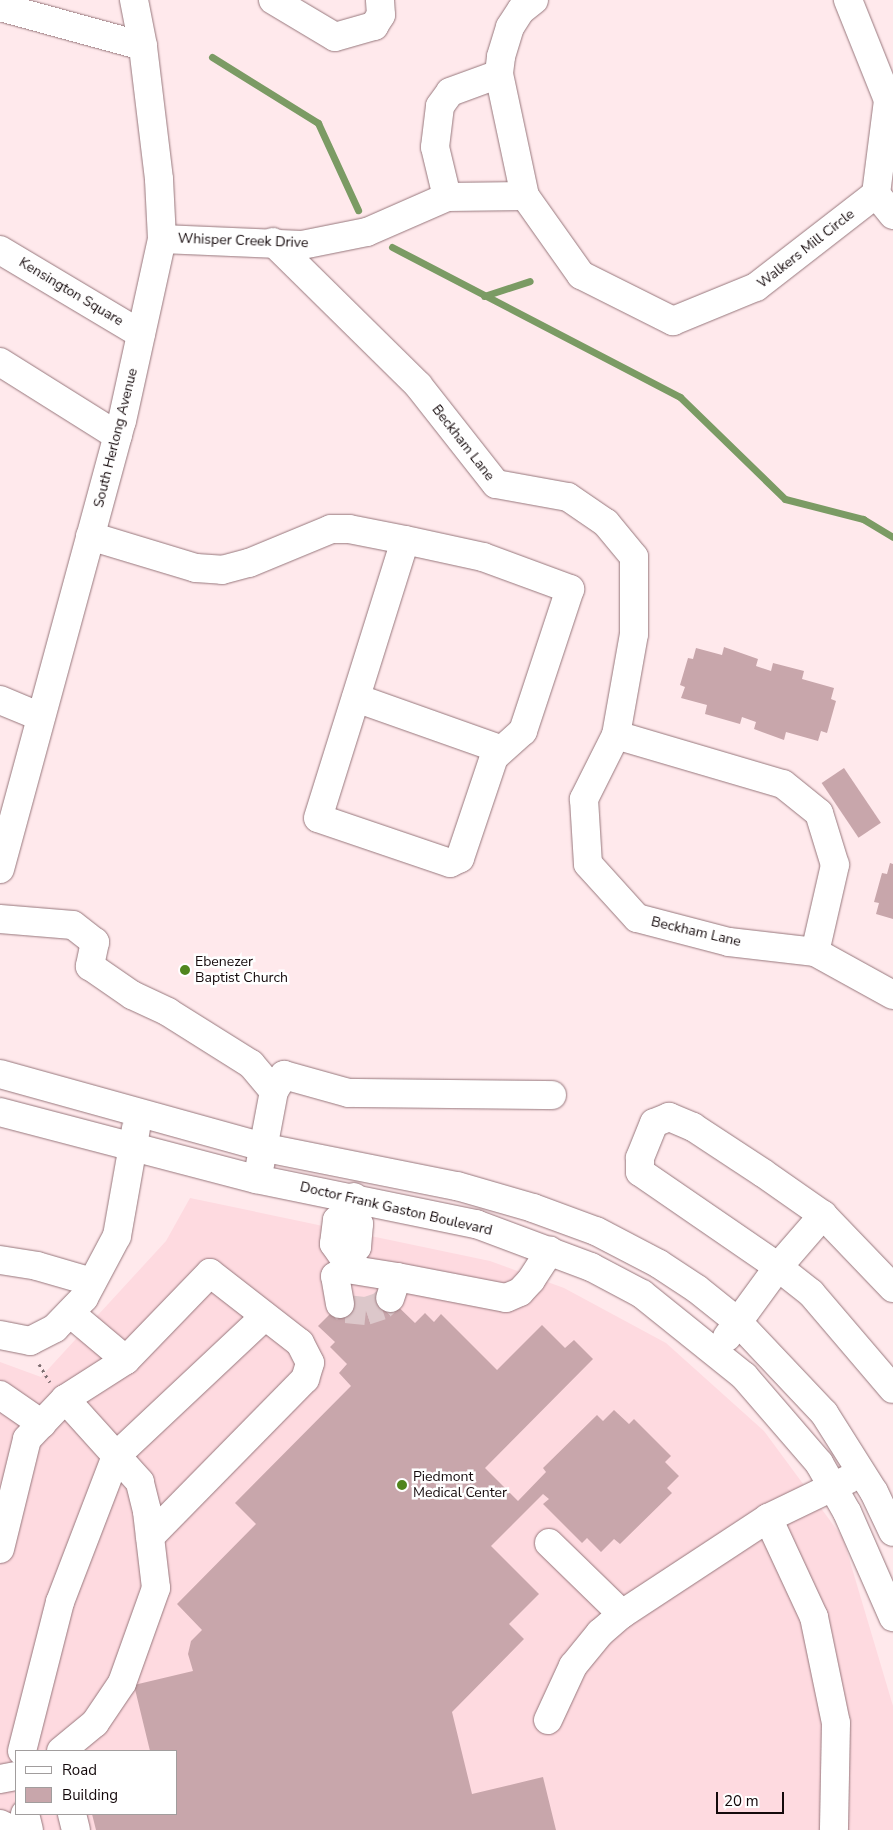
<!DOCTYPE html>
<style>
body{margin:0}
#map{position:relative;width:893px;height:1830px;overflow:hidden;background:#ffe9ec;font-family:"Nunito Sans",sans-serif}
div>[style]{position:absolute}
.built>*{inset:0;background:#fedae0}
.stream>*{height:7px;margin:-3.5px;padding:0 3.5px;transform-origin:3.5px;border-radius:3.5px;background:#7b9b64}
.building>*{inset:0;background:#c8a6ab;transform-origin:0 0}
.minor-tunnel>*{height:28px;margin-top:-14px;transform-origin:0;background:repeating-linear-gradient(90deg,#dcc7ca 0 28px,transparent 0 42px)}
.path>*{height:3px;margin-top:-1.5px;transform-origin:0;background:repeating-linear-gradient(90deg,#7e6e71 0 2.5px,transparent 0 6.5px)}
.roads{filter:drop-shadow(0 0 1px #97777c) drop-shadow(0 0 1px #97777c)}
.minor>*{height:28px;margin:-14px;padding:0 14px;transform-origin:14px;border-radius:14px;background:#fff}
.dots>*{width:14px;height:14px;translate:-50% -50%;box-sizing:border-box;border:2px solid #fff;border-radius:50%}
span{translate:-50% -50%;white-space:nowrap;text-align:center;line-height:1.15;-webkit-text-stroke:5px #fff;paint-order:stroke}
.street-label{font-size:14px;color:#14090b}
.poi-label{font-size:14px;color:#14090b}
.left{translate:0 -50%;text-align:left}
.legend{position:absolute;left:15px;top:1750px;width:162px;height:65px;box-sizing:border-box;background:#fff;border:1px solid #a19d9d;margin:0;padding:6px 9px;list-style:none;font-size:15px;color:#14090b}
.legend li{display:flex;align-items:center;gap:10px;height:25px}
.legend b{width:25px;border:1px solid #a19d9d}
.scale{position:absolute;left:716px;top:1792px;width:68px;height:22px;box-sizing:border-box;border:2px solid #14090b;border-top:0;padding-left:6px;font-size:15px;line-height:18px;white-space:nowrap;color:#14090b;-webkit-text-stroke:4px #fff;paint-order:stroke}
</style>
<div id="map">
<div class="built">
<i style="clip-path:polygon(evenodd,190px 1198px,490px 1261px,564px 1288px,666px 1343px,764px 1431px,843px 1538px,893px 1706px,893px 1830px,0 1830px,0 1362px,41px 1377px,166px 1241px,190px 1198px,16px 1751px,176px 1751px,176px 1814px,16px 1814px,16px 1751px)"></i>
</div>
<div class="stream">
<i style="left:212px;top:57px;width:125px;rotate:31.9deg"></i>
<i style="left:318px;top:123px;width:96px;rotate:65.3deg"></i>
<i style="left:392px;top:247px;width:325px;rotate:27.5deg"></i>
<i style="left:680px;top:397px;width:146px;rotate:44.2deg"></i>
<i style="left:785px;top:499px;width:81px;rotate:14.4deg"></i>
<i style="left:863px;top:519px;width:35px;rotate:31deg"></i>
<i style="left:484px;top:296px;width:48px;rotate:-18.1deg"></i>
</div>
<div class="building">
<i style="clip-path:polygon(724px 647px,758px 659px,756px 666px,771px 671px,773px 663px,804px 671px,802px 679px,834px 688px,831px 699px,836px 701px,827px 733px,821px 731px,818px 741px,786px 732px,784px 740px,754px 729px,756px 722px,742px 717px,740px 724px,705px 714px,707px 705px,681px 698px,685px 687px,680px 685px,688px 658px,693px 659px,696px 648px,722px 655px)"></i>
<i style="left:844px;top:768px;width:66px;height:27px;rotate:56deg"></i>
<i style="clip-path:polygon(890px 863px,893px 864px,893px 919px,876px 914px,879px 903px,874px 902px,882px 873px,887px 874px)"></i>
<i style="clip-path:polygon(384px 1293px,415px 1323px,425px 1313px,434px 1322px,441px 1314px,497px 1370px,542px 1325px,565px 1348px,574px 1340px,593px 1359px,485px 1468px,518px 1501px,546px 1472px,543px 1468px,597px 1415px,603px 1421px,614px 1410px,629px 1424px,634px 1419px,671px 1456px,665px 1462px,679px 1476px,667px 1488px,672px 1493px,620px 1544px,614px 1539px,601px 1552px,587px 1538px,582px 1543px,543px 1504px,549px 1499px,543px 1494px,491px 1546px,539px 1594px,509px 1624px,524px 1639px,452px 1712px,472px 1794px,543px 1777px,556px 1830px,96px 1830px,92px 1814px,176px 1814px,176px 1751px,150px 1751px,134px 1685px,193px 1671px,188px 1654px,191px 1641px,202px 1630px,177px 1604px,256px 1524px,235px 1503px,351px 1386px,339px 1373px,347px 1364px,330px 1347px,335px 1342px,318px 1326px,345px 1299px,362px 1305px,378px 1299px)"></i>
</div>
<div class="minor-tunnel">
<i style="left:340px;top:1304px;width:8px;rotate:40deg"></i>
<i style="left:346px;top:1309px;width:20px;rotate:6deg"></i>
<i style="left:366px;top:1311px;width:16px;rotate:-18deg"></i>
<i style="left:381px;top:1306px;width:12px;rotate:-42deg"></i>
</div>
<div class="path">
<i style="left:39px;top:1364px;width:21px;rotate:59deg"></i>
</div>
<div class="roads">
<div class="minor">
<i style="left:273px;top:0;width:72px;rotate:30.8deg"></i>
<i style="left:335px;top:37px;width:41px;rotate:-15.8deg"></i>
<i style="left:374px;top:26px;width:13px;rotate:-58deg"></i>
<i style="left:381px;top:15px;width:15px;rotate:-94deg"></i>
<i style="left:534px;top:0;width:16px;rotate:142deg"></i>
<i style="left:521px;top:10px;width:20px;rotate:123deg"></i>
<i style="left:510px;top:27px;width:31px;rotate:107deg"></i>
<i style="left:501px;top:57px;width:17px;rotate:97deg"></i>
<i style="left:499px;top:74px;width:125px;rotate:78deg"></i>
<i style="left:525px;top:196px;width:97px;rotate:54.7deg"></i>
<i style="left:581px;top:275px;width:103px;rotate:26.6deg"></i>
<i style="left:673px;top:321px;width:90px;rotate:-22.3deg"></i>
<i style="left:756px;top:287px;width:152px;rotate:-37.8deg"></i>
<i style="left:876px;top:194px;width:95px;rotate:-82.7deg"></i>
<i style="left:888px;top:100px;width:108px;rotate:-111.8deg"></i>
<i style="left:0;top:7px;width:148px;rotate:15.3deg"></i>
<i style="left:876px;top:194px;width:27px;rotate:51deg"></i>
<i style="left:447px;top:197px;width:51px;rotate:-103.5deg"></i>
<i style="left:435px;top:147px;width:41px;rotate:-83deg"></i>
<i style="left:440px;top:106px;width:17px;rotate:-54deg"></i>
<i style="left:450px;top:92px;width:52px;rotate:-20.2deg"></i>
<i style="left:162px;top:239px;width:140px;rotate:2.5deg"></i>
<i style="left:302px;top:245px;width:66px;rotate:-11.3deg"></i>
<i style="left:367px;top:232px;width:87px;rotate:-23.6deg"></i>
<i style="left:447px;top:197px;width:78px;rotate:-0.7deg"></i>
<i style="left:273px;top:242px;width:204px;rotate:44.6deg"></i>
<i style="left:418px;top:385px;width:126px;rotate:51.8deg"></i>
<i style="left:496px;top:484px;width:73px;rotate:10.2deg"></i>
<i style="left:568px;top:497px;width:46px;rotate:34.4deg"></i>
<i style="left:606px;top:523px;width:44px;rotate:50.5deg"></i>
<i style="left:634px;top:557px;width:77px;rotate:90deg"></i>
<i style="left:634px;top:634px;width:103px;rotate:100.1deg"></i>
<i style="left:616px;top:735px;width:72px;rotate:116.6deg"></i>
<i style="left:584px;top:799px;width:65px;rotate:86.5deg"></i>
<i style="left:588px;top:864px;width:73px;rotate:47.8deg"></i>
<i style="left:637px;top:918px;width:95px;rotate:14.6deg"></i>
<i style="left:729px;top:942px;width:87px;rotate:6.6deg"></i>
<i style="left:815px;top:952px;width:89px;rotate:28.9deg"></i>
<i style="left:0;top:250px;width:164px;rotate:30.8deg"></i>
<i style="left:0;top:362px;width:139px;rotate:32.1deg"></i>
<i style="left:90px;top:536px;width:111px;rotate:16.8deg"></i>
<i style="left:196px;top:568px;width:26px;rotate:4deg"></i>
<i style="left:222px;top:570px;width:28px;rotate:-15deg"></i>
<i style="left:249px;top:563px;width:89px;rotate:-22.5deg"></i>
<i style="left:331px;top:529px;width:18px"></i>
<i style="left:349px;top:529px;width:57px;rotate:11.1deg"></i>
<i style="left:405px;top:540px;width:80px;rotate:12.3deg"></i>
<i style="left:483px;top:557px;width:93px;rotate:20.2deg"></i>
<i style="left:570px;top:589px;width:150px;rotate:108.3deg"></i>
<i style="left:523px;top:731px;width:39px;rotate:138deg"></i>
<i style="left:494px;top:757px;width:107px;rotate:108.6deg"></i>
<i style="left:460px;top:858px;width:11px;rotate:153deg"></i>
<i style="left:450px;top:863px;width:139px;rotate:-161.2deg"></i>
<i style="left:318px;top:818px;width:291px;rotate:-72.6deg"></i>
<i style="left:356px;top:698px;width:153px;rotate:19.5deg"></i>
<i style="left:0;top:700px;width:44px;rotate:22.5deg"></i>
<i style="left:616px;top:735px;width:174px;rotate:16.4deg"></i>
<i style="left:783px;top:784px;width:46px;rotate:38.9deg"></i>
<i style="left:819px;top:813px;width:54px;rotate:72.9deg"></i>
<i style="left:835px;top:865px;width:89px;rotate:102.9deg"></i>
<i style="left:0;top:869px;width:464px;rotate:-74.8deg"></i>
<i style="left:122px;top:421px;width:186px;rotate:-77.6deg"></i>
<i style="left:162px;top:239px;width:60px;rotate:-92.9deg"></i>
<i style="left:159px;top:179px;width:134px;rotate:-96.9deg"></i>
<i style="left:143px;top:46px;width:47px;rotate:-101.1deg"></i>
<i style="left:0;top:919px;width:73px;rotate:4.7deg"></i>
<i style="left:73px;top:925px;width:28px;rotate:38deg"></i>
<i style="left:95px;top:942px;width:25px;rotate:102deg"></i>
<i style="left:90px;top:966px;width:51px;rotate:34.6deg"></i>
<i style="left:132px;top:995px;width:40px;rotate:25deg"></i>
<i style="left:168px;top:1012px;width:98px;rotate:32.1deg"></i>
<i style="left:251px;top:1064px;width:35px;rotate:50deg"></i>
<i style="left:0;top:1074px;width:276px;rotate:15.5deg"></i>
<i style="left:266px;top:1148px;width:195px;rotate:11.3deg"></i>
<i style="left:457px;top:1186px;width:79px;rotate:16.1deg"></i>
<i style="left:533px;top:1208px;width:67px;rotate:20.1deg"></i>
<i style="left:596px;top:1231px;width:71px;rotate:27.6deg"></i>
<i style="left:659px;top:1264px;width:45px;rotate:33.3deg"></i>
<i style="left:697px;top:1289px;width:51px;rotate:38.7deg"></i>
<i style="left:737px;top:1321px;width:127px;rotate:46.6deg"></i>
<i style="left:824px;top:1413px;width:93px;rotate:57.7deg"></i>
<i style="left:874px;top:1492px;width:44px;rotate:64.6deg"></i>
<i style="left:0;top:1112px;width:265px;rotate:14.7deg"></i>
<i style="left:256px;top:1179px;width:225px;rotate:11.6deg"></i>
<i style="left:476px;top:1224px;width:123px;rotate:20.5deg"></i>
<i style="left:591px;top:1267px;width:58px;rotate:27.9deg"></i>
<i style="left:642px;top:1294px;width:131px;rotate:38.8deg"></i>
<i style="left:744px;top:1376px;width:115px;rotate:49.2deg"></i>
<i style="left:819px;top:1463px;width:56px;rotate:60.3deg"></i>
<i style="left:847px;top:1512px;width:115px;rotate:66.3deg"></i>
<i style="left:260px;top:1165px;width:75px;rotate:-79.3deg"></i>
<i style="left:274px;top:1091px;width:19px;rotate:-58deg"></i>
<i style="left:284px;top:1075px;width:67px;rotate:15.5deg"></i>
<i style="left:349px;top:1093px;width:203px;rotate:0.6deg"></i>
<i style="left:0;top:1260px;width:37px;rotate:9deg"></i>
<i style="left:37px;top:1266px;width:57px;rotate:16.2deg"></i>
<i style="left:346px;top:1261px;width:18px;rotate:-52deg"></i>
<i style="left:357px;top:1247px;width:23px;rotate:-85deg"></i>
<i style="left:359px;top:1224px;width:15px;rotate:-118deg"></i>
<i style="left:352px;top:1211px;width:14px;rotate:-82deg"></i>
<i style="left:347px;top:1269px;width:8px;rotate:-97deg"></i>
<i style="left:346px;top:1261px;width:21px;rotate:-125deg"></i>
<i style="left:334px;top:1244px;width:24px;rotate:-83deg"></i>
<i style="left:337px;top:1220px;width:17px;rotate:-31deg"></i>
<i style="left:397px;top:1277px;width:111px;rotate:10.9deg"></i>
<i style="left:506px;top:1298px;width:15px;rotate:-23deg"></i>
<i style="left:520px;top:1292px;width:16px;rotate:-47deg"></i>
<i style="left:531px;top:1280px;width:35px;rotate:-57deg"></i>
<i style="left:893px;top:1288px;width:101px;rotate:-133.8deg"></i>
<i style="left:823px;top:1215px;width:73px;rotate:-145deg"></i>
<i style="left:763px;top:1173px;width:84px;rotate:-146.7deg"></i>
<i style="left:693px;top:1127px;width:26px;rotate:-157deg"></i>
<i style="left:669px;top:1117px;width:16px;rotate:158deg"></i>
<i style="left:654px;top:1123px;width:38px;rotate:112deg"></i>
<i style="left:640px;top:1158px;width:14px;rotate:90deg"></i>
<i style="left:640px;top:1172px;width:168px;rotate:34.5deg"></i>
<i style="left:778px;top:1267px;width:42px;rotate:38.2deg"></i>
<i style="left:811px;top:1293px;width:126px;rotate:49.5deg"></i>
<i style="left:340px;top:1304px;width:28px;rotate:-100deg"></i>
<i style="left:335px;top:1276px;width:14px;rotate:-30deg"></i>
<i style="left:347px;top:1269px;width:51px;rotate:9.1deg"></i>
<i style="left:397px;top:1277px;width:22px;rotate:108deg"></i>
<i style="left:0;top:1335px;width:31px;rotate:11deg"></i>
<i style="left:30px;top:1341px;width:28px;rotate:-27deg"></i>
<i style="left:55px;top:1328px;width:42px;rotate:-46deg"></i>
<i style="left:84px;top:1298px;width:70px;rotate:-62deg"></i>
<i style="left:117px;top:1236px;width:110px;rotate:-80deg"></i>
<i style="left:727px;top:1337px;width:87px;rotate:-53.9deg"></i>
<i style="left:778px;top:1267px;width:69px;rotate:-49.1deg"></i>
<i style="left:126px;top:1360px;width:121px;rotate:-46deg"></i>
<i style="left:210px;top:1273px;width:114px;rotate:37.9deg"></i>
<i style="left:300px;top:1343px;width:22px;rotate:63deg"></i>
<i style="left:310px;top:1363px;width:17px;rotate:107deg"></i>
<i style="left:305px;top:1379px;width:221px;rotate:134.5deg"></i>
<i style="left:0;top:1395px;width:51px;rotate:34.6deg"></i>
<i style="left:768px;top:1518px;width:109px;rotate:65.1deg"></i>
<i style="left:814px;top:1617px;width:108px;rotate:78.3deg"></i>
<i style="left:836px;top:1723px;width:107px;rotate:91.1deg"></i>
<i style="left:549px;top:1543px;width:102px;rotate:44.2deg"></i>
<i style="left:0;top:1549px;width:113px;rotate:-76.2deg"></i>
<i style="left:27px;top:1439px;width:55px;rotate:-46.5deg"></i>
<i style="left:65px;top:1399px;width:72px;rotate:-32.6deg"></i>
<i style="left:126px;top:1360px;width:73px;rotate:-140deg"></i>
<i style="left:548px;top:1720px;width:60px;rotate:-65.2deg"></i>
<i style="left:573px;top:1666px;width:43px;rotate:-50.7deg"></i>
<i style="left:600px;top:1633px;width:29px;rotate:-41deg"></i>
<i style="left:622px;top:1614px;width:175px;rotate:-33.3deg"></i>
<i style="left:768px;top:1518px;width:90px;rotate:-25.7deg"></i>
<i style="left:22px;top:1751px;width:154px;rotate:-75.7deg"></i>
<i style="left:60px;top:1602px;width:156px;rotate:-69deg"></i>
<i style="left:116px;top:1456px;width:204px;rotate:-43.2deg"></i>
<i style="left:61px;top:1751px;width:44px;rotate:-39.5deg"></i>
<i style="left:95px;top:1723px;width:48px;rotate:-56deg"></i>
<i style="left:122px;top:1683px;width:101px;rotate:-70.3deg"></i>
<i style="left:156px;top:1588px;width:78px;rotate:-96.7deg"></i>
<i style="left:147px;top:1511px;width:30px;rotate:-104deg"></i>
<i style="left:140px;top:1482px;width:112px;rotate:-132.1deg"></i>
<i style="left:0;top:1779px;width:16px;rotate:-11deg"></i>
<i style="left:25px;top:1814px;width:16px;rotate:76deg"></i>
<i style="left:72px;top:1814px;width:16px;rotate:76deg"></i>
<i style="left:0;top:1824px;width:14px;rotate:25deg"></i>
</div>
</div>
<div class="dots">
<i style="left:185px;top:970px;background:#50851d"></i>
<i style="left:402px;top:1485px;background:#50851d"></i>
</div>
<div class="street-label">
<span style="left:243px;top:241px;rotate:2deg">Whisper Creek Drive</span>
<span style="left:806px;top:249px;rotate:-38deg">Walkers Mill Circle</span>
<span style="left:71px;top:292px;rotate:31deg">Kensington Square</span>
<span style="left:116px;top:438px;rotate:-76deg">South Herlong Avenue</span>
<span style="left:463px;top:443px;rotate:52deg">Beckham Lane</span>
<span style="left:696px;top:932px;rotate:13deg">Beckham Lane</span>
<span style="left:396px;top:1209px;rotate:13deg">Doctor Frank Gaston Boulevard</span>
</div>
<div class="poi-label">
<span class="left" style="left:195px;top:970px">Ebenezer<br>Baptist Church</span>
<span class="left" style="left:413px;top:1485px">Piedmont<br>Medical Center</span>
</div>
<ul class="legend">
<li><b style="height:6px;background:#fff"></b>Road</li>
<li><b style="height:14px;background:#c8a6ab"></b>Building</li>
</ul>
<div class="scale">20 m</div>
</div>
